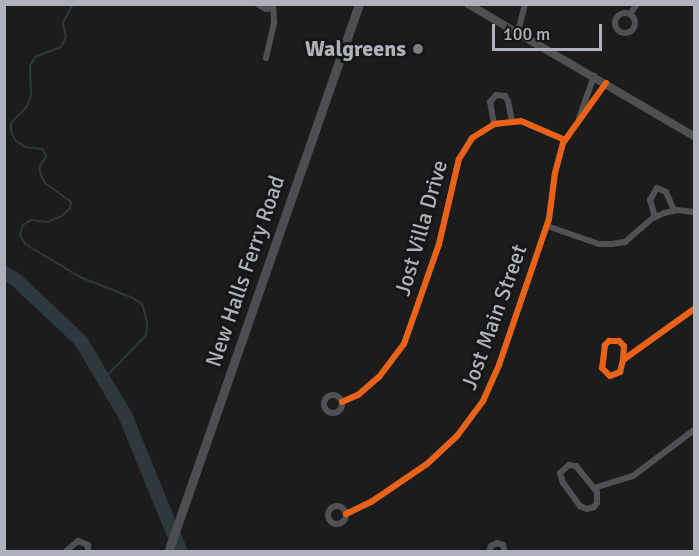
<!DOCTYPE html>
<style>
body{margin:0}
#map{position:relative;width:699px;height:556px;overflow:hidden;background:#1c1c1c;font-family:Signika,sans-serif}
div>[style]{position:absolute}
.stream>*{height:2px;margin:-1px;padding:0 1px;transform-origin:1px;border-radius:1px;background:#2f383d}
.river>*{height:14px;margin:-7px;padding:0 7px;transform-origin:7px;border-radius:7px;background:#2f383d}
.minor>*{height:6px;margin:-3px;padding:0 3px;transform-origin:3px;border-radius:3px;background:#505155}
.minor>.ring{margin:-3px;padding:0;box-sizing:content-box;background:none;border:6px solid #505155;border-radius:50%}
.secondary>*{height:8px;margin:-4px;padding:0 4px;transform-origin:4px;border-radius:4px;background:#4f5052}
.primary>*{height:9px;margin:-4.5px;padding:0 4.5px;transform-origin:4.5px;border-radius:4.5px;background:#4d4e51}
.cycleway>*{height:6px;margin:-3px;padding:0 3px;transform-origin:3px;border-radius:3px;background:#ea6118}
.dots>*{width:16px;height:16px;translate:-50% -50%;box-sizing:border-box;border:3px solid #161618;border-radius:50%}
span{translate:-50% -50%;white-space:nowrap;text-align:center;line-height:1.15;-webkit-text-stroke:6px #161618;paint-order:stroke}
.poi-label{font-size:22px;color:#aeb3bb;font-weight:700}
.right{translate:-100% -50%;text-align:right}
.street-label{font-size:22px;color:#aeb3bb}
.frame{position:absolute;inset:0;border:6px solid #aeb3bb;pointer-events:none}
.scale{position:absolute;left:492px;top:24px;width:110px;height:27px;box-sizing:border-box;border:3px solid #aeb3bb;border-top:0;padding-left:8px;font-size:18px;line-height:21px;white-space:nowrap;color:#aeb3bb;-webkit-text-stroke:4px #161618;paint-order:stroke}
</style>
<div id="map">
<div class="stream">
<i style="left:75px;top:4px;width:5px;rotate:143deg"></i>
<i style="left:71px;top:7px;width:18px;rotate:117deg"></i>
<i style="left:63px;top:23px;width:14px;rotate:78deg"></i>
<i style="left:66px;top:37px;width:11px;rotate:117deg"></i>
<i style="left:61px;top:47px;width:28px;rotate:159deg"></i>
<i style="left:35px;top:57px;width:10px;rotate:119deg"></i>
<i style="left:30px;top:66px;width:30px;rotate:88deg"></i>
<i style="left:31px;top:96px;width:11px;rotate:112deg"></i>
<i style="left:27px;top:106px;width:23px;rotate:133deg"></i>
<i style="left:11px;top:123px;width:8px;rotate:90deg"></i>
<i style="left:11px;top:131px;width:10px;rotate:66deg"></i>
<i style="left:15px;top:140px;width:12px;rotate:35deg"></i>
<i style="left:25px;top:147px;width:18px;rotate:6deg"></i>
<i style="left:43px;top:149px;width:9px;rotate:69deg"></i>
<i style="left:46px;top:157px;width:11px;rotate:124deg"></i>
<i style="left:40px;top:166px;width:7px;rotate:90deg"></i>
<i style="left:40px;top:173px;width:11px;rotate:63deg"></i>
<i style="left:45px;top:183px;width:32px;rotate:36deg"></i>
<i style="left:71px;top:202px;width:6px;rotate:99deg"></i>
<i style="left:70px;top:208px;width:11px;rotate:135deg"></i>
<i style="left:62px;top:216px;width:16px;rotate:158deg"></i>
<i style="left:47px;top:222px;width:16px;rotate:-173deg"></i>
<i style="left:31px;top:220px;width:9px;rotate:148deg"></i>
<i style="left:23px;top:225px;width:10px;rotate:107deg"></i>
<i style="left:20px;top:235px;width:10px;rotate:61deg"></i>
<i style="left:25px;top:244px;width:64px;rotate:31deg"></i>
<i style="left:80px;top:277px;width:57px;rotate:21.6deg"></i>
<i style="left:133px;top:298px;width:11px;rotate:34deg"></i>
<i style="left:142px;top:304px;width:19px;rotate:74deg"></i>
<i style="left:147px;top:322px;width:13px;rotate:94deg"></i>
<i style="left:146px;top:335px;width:61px;rotate:133.7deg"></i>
</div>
<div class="river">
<i style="left:4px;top:273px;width:11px;rotate:27deg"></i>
<i style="left:14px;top:278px;width:92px;rotate:43.2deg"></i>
<i style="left:81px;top:341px;width:86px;rotate:59.3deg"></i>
<i style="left:125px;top:415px;width:148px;rotate:67.8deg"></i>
</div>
<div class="minor">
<i style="left:257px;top:4px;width:10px;rotate:29deg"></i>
<i style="left:266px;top:9px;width:7px;rotate:-8deg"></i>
<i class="ring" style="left:615px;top:13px;width:14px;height:14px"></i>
<i style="left:630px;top:14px;width:12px;rotate:-55deg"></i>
<i style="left:518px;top:32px;width:29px;rotate:-76deg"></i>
<i style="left:266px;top:58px;width:37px;rotate:-77deg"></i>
<i style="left:274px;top:22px;width:18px;rotate:-93deg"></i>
<i style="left:579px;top:118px;width:45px;rotate:-70.3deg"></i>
<i style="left:494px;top:124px;width:22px;rotate:-100deg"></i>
<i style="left:490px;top:102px;width:9px;rotate:-49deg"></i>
<i style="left:496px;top:95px;width:9px;rotate:6deg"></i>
<i style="left:505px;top:96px;width:6px;rotate:59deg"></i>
<i style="left:508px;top:101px;width:20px;rotate:79deg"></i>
<i style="left:655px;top:217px;width:18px;rotate:-106deg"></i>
<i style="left:650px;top:200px;width:14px;rotate:-60deg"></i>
<i style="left:657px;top:188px;width:10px;rotate:24deg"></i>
<i style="left:666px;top:192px;width:20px;rotate:66deg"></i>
<i style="left:547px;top:226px;width:55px;rotate:19.1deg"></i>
<i style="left:599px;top:244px;width:13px"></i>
<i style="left:612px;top:244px;width:13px;rotate:-9deg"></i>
<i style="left:625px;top:242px;width:37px;rotate:-41deg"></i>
<i style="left:653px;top:218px;width:12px;rotate:-24deg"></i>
<i style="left:664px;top:213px;width:13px;rotate:-13deg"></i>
<i style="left:677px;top:210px;width:17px;rotate:7deg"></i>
<i style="left:623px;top:360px;width:14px;rotate:-86deg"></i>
<i style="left:624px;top:346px;width:7px;rotate:-135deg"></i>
<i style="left:619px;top:341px;width:10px;rotate:180deg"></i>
<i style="left:609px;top:341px;width:6px;rotate:135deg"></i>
<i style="left:605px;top:345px;width:23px;rotate:97deg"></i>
<i style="left:602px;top:368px;width:11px;rotate:45deg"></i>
<i style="left:610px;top:376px;width:11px;rotate:-22deg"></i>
<i style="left:620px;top:372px;width:12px;rotate:-76deg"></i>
<i style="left:623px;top:360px;width:87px;rotate:-35.7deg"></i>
<i class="ring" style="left:324px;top:395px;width:12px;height:12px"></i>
<i style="left:342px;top:402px;width:17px;rotate:-24deg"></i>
<i style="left:358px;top:395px;width:28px;rotate:-41deg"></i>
<i style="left:379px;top:377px;width:41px;rotate:-52.9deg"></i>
<i style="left:404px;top:344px;width:106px;rotate:-70.7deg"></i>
<i style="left:439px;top:244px;width:87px;rotate:-76.8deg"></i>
<i style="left:459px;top:159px;width:25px;rotate:-58deg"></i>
<i style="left:472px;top:138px;width:26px;rotate:-32deg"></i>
<i style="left:494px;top:124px;width:27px;rotate:-6deg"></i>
<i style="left:521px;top:121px;width:48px;rotate:23.4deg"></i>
<i style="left:569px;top:465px;width:7px;rotate:8deg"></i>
<i style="left:576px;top:466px;width:33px;rotate:51deg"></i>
<i style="left:597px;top:492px;width:11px;rotate:90deg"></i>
<i style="left:597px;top:503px;width:5px;rotate:127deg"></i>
<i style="left:594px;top:507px;width:7px;rotate:164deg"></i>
<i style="left:587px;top:509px;width:8px;rotate:-157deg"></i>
<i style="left:580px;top:506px;width:29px;rotate:-126deg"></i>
<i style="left:563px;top:483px;width:10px;rotate:-107deg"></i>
<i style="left:560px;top:473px;width:12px;rotate:-42deg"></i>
<i style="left:594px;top:488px;width:41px;rotate:-17.1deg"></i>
<i style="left:633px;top:476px;width:76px;rotate:-37deg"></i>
<i class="ring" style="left:328px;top:506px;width:12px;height:12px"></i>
<i style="left:346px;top:514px;width:28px;rotate:-26deg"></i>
<i style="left:371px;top:502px;width:68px;rotate:-34.2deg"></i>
<i style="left:427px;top:464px;width:41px;rotate:-43deg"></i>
<i style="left:457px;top:436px;width:44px;rotate:-53.4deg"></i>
<i style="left:483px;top:401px;width:39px;rotate:-66deg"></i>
<i style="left:499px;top:365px;width:154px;rotate:-71.1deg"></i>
<i style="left:549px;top:219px;width:46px;rotate:-82.6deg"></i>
<i style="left:555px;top:173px;width:31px;rotate:-75deg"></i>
<i style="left:563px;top:143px;width:74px;rotate:-54.4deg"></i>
<i style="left:65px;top:552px;width:17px;rotate:-40deg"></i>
<i style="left:78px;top:541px;width:11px;rotate:22deg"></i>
<i style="left:88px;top:545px;width:7px;rotate:90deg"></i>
<i style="left:489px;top:552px;width:6px;rotate:-72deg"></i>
<i style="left:491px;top:546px;width:7px;rotate:-27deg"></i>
<i style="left:497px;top:543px;width:6px;rotate:18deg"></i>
<i style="left:503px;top:545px;width:7px;rotate:74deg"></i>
</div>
<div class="secondary">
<i style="left:468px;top:4px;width:262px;rotate:30.3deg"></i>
</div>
<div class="primary">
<i style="left:168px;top:552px;width:580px;rotate:-70.78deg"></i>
</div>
<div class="cycleway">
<i style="left:623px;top:360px;width:14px;rotate:-86deg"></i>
<i style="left:624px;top:346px;width:7px;rotate:-135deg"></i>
<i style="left:619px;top:341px;width:10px;rotate:180deg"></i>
<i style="left:609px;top:341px;width:6px;rotate:135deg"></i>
<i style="left:605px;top:345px;width:23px;rotate:97deg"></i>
<i style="left:602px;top:368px;width:11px;rotate:45deg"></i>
<i style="left:610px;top:376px;width:11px;rotate:-22deg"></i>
<i style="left:620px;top:372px;width:12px;rotate:-76deg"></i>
<i style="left:623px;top:360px;width:87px;rotate:-35.7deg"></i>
<i style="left:342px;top:402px;width:17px;rotate:-24deg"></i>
<i style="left:358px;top:395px;width:28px;rotate:-41deg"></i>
<i style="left:379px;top:377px;width:41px;rotate:-52.9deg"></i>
<i style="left:404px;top:344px;width:106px;rotate:-70.7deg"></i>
<i style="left:439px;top:244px;width:87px;rotate:-76.8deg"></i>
<i style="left:459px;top:159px;width:25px;rotate:-58deg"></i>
<i style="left:472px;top:138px;width:26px;rotate:-32deg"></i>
<i style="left:494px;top:124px;width:27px;rotate:-6deg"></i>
<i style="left:521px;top:121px;width:48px;rotate:23.4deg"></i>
<i style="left:346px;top:514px;width:28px;rotate:-26deg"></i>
<i style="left:371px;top:502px;width:68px;rotate:-34.2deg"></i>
<i style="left:427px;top:464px;width:41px;rotate:-43deg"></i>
<i style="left:457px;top:436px;width:44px;rotate:-53.4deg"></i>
<i style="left:483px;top:401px;width:39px;rotate:-66deg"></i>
<i style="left:499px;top:365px;width:154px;rotate:-71.1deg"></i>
<i style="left:549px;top:219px;width:46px;rotate:-82.6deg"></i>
<i style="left:555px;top:173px;width:31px;rotate:-75deg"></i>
<i style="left:563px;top:143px;width:74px;rotate:-54.4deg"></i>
</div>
<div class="dots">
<i style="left:418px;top:49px;background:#7b7e83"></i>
</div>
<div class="poi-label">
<span class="right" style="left:406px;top:49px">Walgreens</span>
</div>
<div class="street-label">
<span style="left:421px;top:228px;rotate:-74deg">Jost Villa Drive</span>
<span style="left:245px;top:271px;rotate:-71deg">New Halls Ferry Road</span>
<span style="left:494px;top:317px;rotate:-70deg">Jost Main Street</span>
</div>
<div class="frame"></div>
<div class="scale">100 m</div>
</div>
